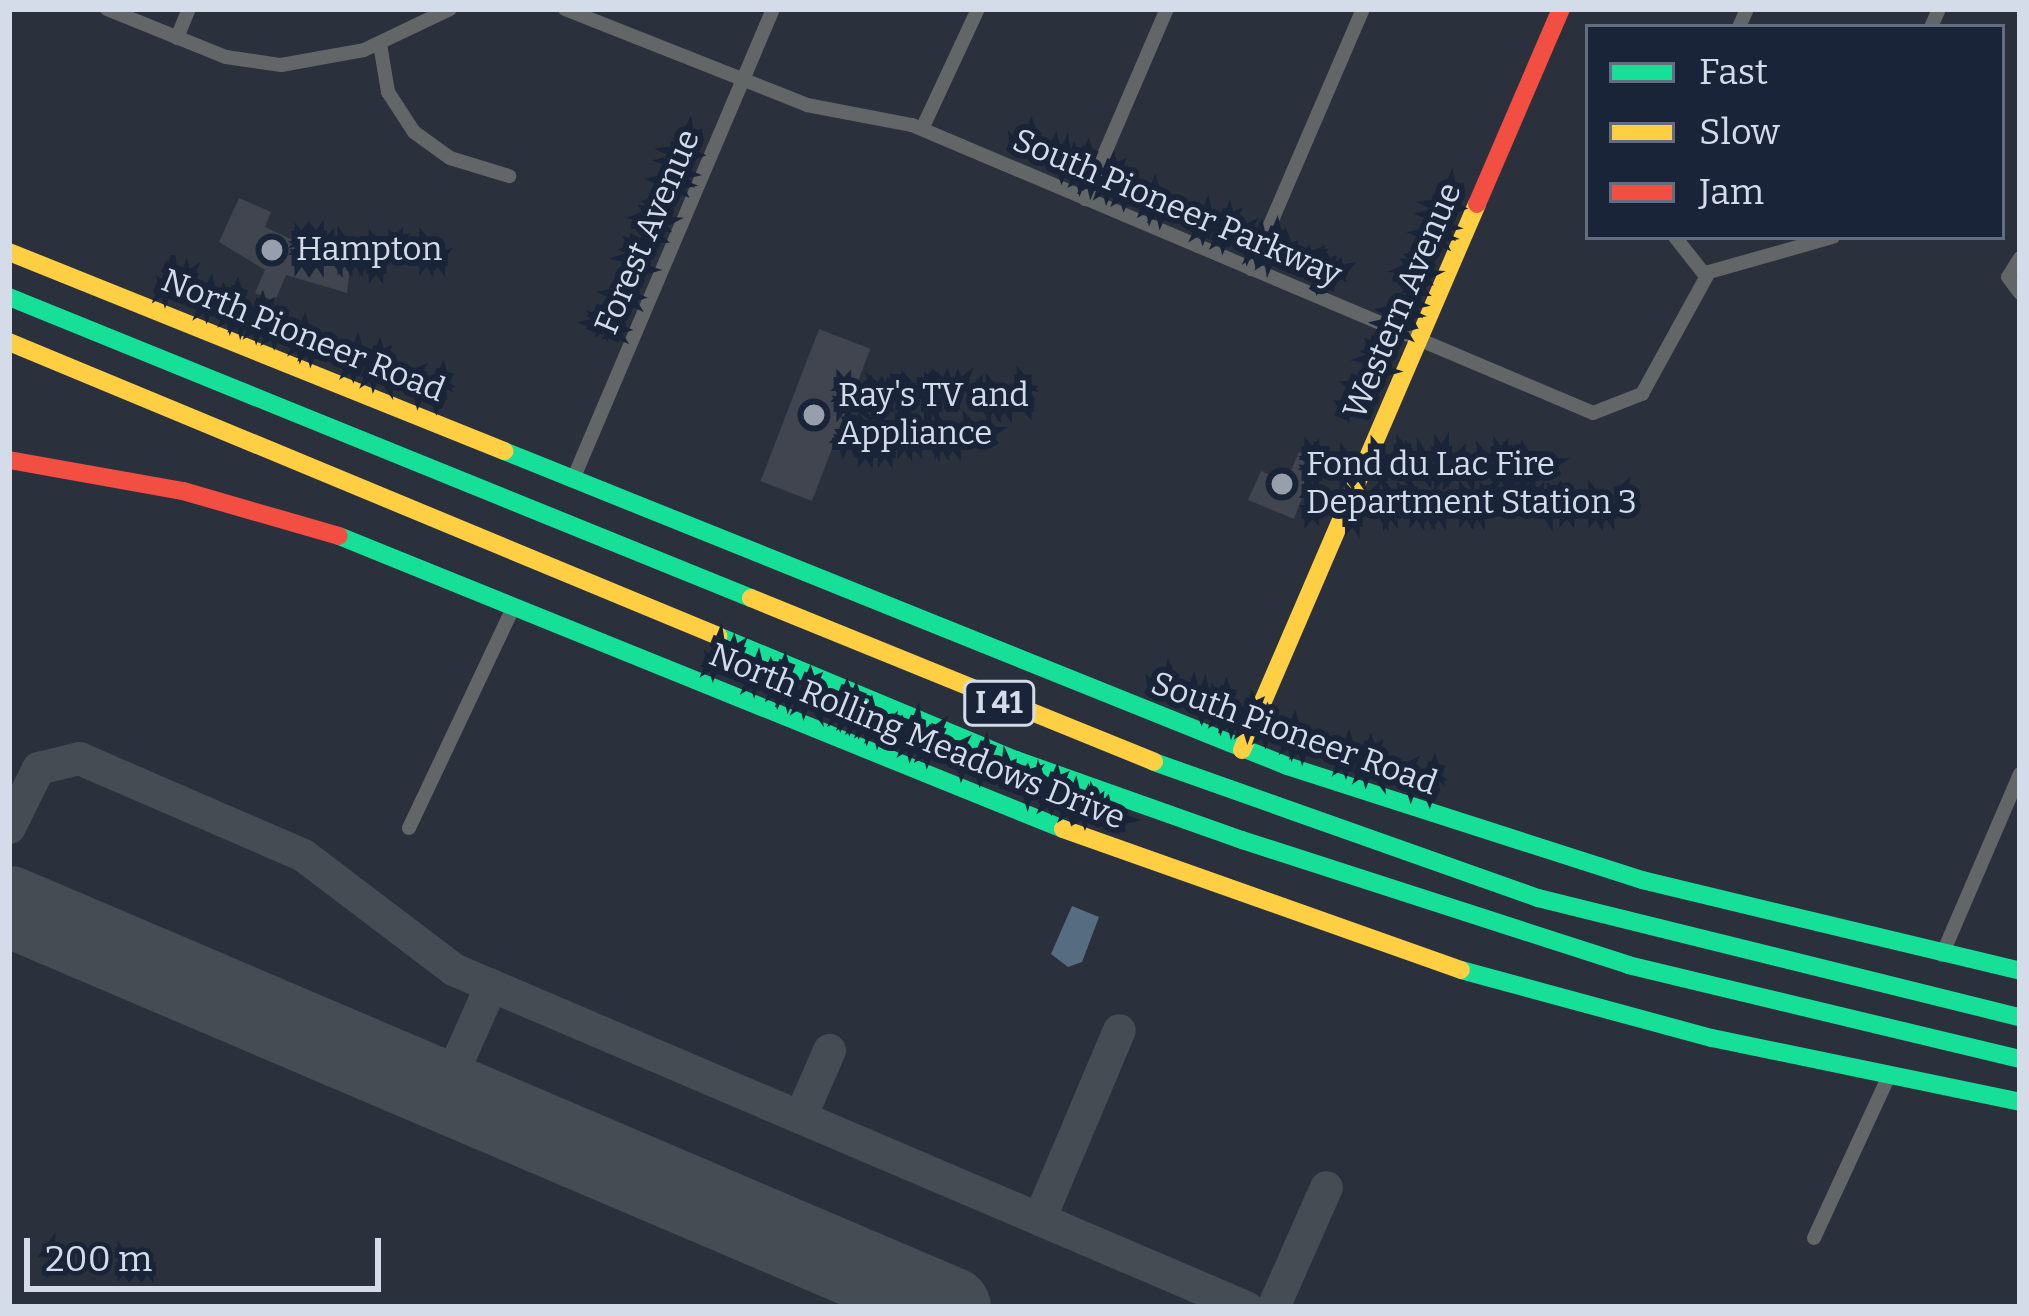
<!DOCTYPE html>
<style>
body{margin:0}
#map{position:relative;width:2029px;height:1316px;overflow:hidden;background:#2a303c;font-family:Bitter,serif}
div>[style]{position:absolute}
.water>*{inset:0;background:#566d81}
.taxiway>*{height:33px;margin:-16.5px;padding:0 16.5px;transform-origin:16.5px;border-radius:16.5px;background:#464c53}
.runway>*{height:81px;margin:-40.5px;padding:0 40.5px;transform-origin:40.5px;border-radius:40.5px;background:#464c53}
.building>*{inset:0;background:#404550;transform-origin:0 0}
.street>*{height:14px;margin:-7px;padding:0 7px;transform-origin:7px;border-radius:7px;background:#626667}
.fast>*{height:18px;margin:-9px;padding:0 9px;transform-origin:9px;border-radius:9px;background:#16e098}
.slow>*{height:18px;margin:-9px;padding:0 9px;transform-origin:9px;border-radius:9px;background:#ffcf43}
.jam>*{height:18px;margin:-9px;padding:0 9px;transform-origin:9px;border-radius:9px;background:#f24e42}
.dots>*{width:33px;height:33px;translate:-50% -50%;box-sizing:border-box;border:6px solid #1a2439;border-radius:50%}
span{translate:-50% -50%;white-space:nowrap;text-align:center;line-height:1.15;-webkit-text-stroke:12px #1a2439;paint-order:stroke}
.shield-label span{padding:3px 9px;background:#1a2439;border:3px solid;border-radius:9px;-webkit-text-stroke-width:0}
.shield-label{font-size:30px;color:#d4dbe9;font-weight:700}
.street-label{font-size:33px;color:#d4dbe9}
.poi-label{font-size:33px;color:#d4dbe9}
.left{translate:0 -50%;text-align:left}
.frame{position:absolute;inset:0;border:12px solid #d4dbe9;pointer-events:none}
.legend{position:absolute;left:1585px;top:24px;width:420px;height:216px;box-sizing:border-box;background:#1a2439;border:3px solid #646d7f;margin:0;padding:15px 21px;list-style:none;font-size:36px;color:#d4dbe9}
.legend li{display:flex;align-items:center;gap:24px;height:60px}
.legend b{width:60px;border:3px solid #646d7f}
.scale{position:absolute;left:24px;top:1238px;width:357px;height:54px;box-sizing:border-box;border:6px solid #d4dbe9;border-top:0;padding-left:15px;font-size:36px;line-height:42px;white-space:nowrap;color:#d4dbe9;-webkit-text-stroke:9px #1a2439;paint-order:stroke}
</style>
<div id="map">
<div class="water">
<i style="clip-path:polygon(1072px 906px,1099px 917px,1082px 962px,1068px 967px,1051px 954px)"></i>
</div>
<div class="taxiway">
<i style="left:9px;top:827px;width:66px;rotate:-63.8deg"></i>
<i style="left:38px;top:768px;width:42px;rotate:-13.7deg"></i>
<i style="left:79px;top:758px;width:244px;rotate:23.4deg"></i>
<i style="left:303px;top:855px;width:188px;rotate:37.2deg"></i>
<i style="left:453px;top:969px;width:862px;rotate:23.09deg"></i>
<i style="left:444px;top:1091px;width:116px;rotate:-66.1deg"></i>
<i style="left:800px;top:1117px;width:73px;rotate:-66.6deg"></i>
<i style="left:1039px;top:1219px;width:205px;rotate:-67.1deg"></i>
<i style="left:1273px;top:1307px;width:131px;rotate:-66.2deg"></i>
</div>
<div class="runway">
<i style="left:9px;top:906px;width:1023px;rotate:23.08deg"></i>
</div>
<div class="building">
<i style="clip-path:polygon(239px 198px,271px 212px,265px 227px,350px 267px,347px 293px,286px 275px,275px 301px,255px 293px,265px 270px,219px 242px)"></i>
<i style="left:819px;top:329px;width:55px;height:163px;rotate:21deg"></i>
<i style="clip-path:polygon(1299px 452px,1316px 460px,1294px 519px,1248px 500px,1261px 471px,1286px 482px)"></i>
</div>
<div class="street">
<i style="left:107px;top:9px;width:128px;rotate:22deg"></i>
<i style="left:226px;top:57px;width:56px;rotate:8.3deg"></i>
<i style="left:281px;top:65px;width:84px;rotate:-10.2deg"></i>
<i style="left:364px;top:50px;width:95px;rotate:-25.5deg"></i>
<i style="left:565px;top:9px;width:260px;rotate:21.6deg"></i>
<i style="left:807px;top:105px;width:107px;rotate:10.8deg"></i>
<i style="left:912px;top:125px;width:739px;rotate:22.92deg"></i>
<i style="left:1593px;top:413px;width:53px;rotate:-21.2deg"></i>
<i style="left:1642px;top:394px;width:139px;rotate:-61.2deg"></i>
<i style="left:1709px;top:272px;width:129px;rotate:-15.8deg"></i>
<i style="left:1739px;top:27px;width:20px;rotate:-66deg"></i>
<i style="left:1931px;top:27px;width:20px;rotate:-66deg"></i>
<i style="left:177px;top:38px;width:31px;rotate:-68deg"></i>
<i style="left:380px;top:44px;width:49px;rotate:80.5deg"></i>
<i style="left:388px;top:92px;width:48px;rotate:57deg"></i>
<i style="left:414px;top:132px;width:44px;rotate:35.8deg"></i>
<i style="left:450px;top:158px;width:62px;rotate:17deg"></i>
<i style="left:922px;top:129px;width:132px;rotate:-65deg"></i>
<i style="left:1085px;top:199px;width:207px;rotate:-66.7deg"></i>
<i style="left:1675px;top:237px;width:48px;rotate:51.7deg"></i>
<i style="left:2020px;top:258px;width:22px;rotate:122deg"></i>
<i style="left:2008px;top:277px;width:20px;rotate:53deg"></i>
<i style="left:1251px;top:269px;width:283px;rotate:-66.7deg"></i>
<i style="left:574px;top:477px;width:509px;rotate:-66.96deg"></i>
<i style="left:409px;top:828px;width:246px;rotate:-64.7deg"></i>
<i style="left:1942px;top:955px;width:197px;rotate:-66.7deg"></i>
<i style="left:1814px;top:1238px;width:179px;rotate:-65.2deg"></i>
</div>
<div class="fast">
<i style="left:9px;top:297px;width:801px;rotate:22.08deg"></i>
<i style="left:504px;top:451px;width:844px;rotate:21.91deg"></i>
<i style="left:1287px;top:766px;width:373px;rotate:17.8deg"></i>
<i style="left:1642px;top:880px;width:389px;rotate:13.5deg"></i>
<i style="left:339px;top:536px;width:781px;rotate:22.03deg"></i>
<i style="left:718px;top:636px;width:323px;rotate:22.6deg"></i>
<i style="left:1016px;top:760px;width:240px;rotate:19.5deg"></i>
<i style="left:1242px;top:840px;width:406px;rotate:17.9deg"></i>
<i style="left:1628px;top:965px;width:403px;rotate:13.5deg"></i>
<i style="left:1154px;top:762px;width:407px;rotate:19.5deg"></i>
<i style="left:1538px;top:898px;width:496px;rotate:13.9deg"></i>
<i style="left:1461px;top:970px;width:260px;rotate:15.2deg"></i>
<i style="left:1712px;top:1038px;width:315px;rotate:11.7deg"></i>
</div>
<div class="slow">
<i style="left:9px;top:252px;width:534px;rotate:21.9deg"></i>
<i style="left:9px;top:342px;width:768px;rotate:22.52deg"></i>
<i style="left:751px;top:598px;width:435px;rotate:22.1deg"></i>
<i style="left:1242px;top:750px;width:594px;rotate:-66.71deg"></i>
<i style="left:1063px;top:829px;width:422px;rotate:19.5deg"></i>
</div>
<div class="jam">
<i style="left:1477px;top:204px;width:212px;rotate:-66.7deg"></i>
<i style="left:9px;top:460px;width:177px;rotate:10.1deg"></i>
<i style="left:183px;top:491px;width:162px;rotate:16.1deg"></i>
</div>
<div class="dots">
<i style="left:272px;top:250px;background:#989fac"></i>
<i style="left:814px;top:415px;background:#989fac"></i>
<i style="left:1282px;top:484px;background:#989fac"></i>
</div>
<div class="shield-label">
<span style="left:999px;top:703px">I 41</span>
</div>
<div class="street-label">
<span style="left:1177px;top:208px;rotate:23deg">South Pioneer Parkway</span>
<span style="left:648px;top:232px;rotate:-67deg">Forest Avenue</span>
<span style="left:1403px;top:301px;rotate:-67deg">Western Avenue</span>
<span style="left:303px;top:336px;rotate:22deg">North Pioneer Road</span>
<span style="left:1294px;top:734px;rotate:20deg">South Pioneer Road</span>
<span style="left:917px;top:737px;rotate:22deg">North Rolling Meadows Drive</span>
</div>
<div class="poi-label">
<span class="left" style="left:296px;top:250px">Hampton</span>
<span class="left" style="left:838px;top:415px">Ray's TV and<br>Appliance</span>
<span class="left" style="left:1306px;top:484px">Fond du Lac Fire<br>Department Station 3</span>
</div>
<div class="frame"></div>
<ul class="legend">
<li><b style="height:15px;background:#16e098"></b>Fast</li>
<li><b style="height:15px;background:#ffcf43"></b>Slow</li>
<li><b style="height:15px;background:#f24e42"></b>Jam</li>
</ul>
<div class="scale">200 m</div>
</div>
